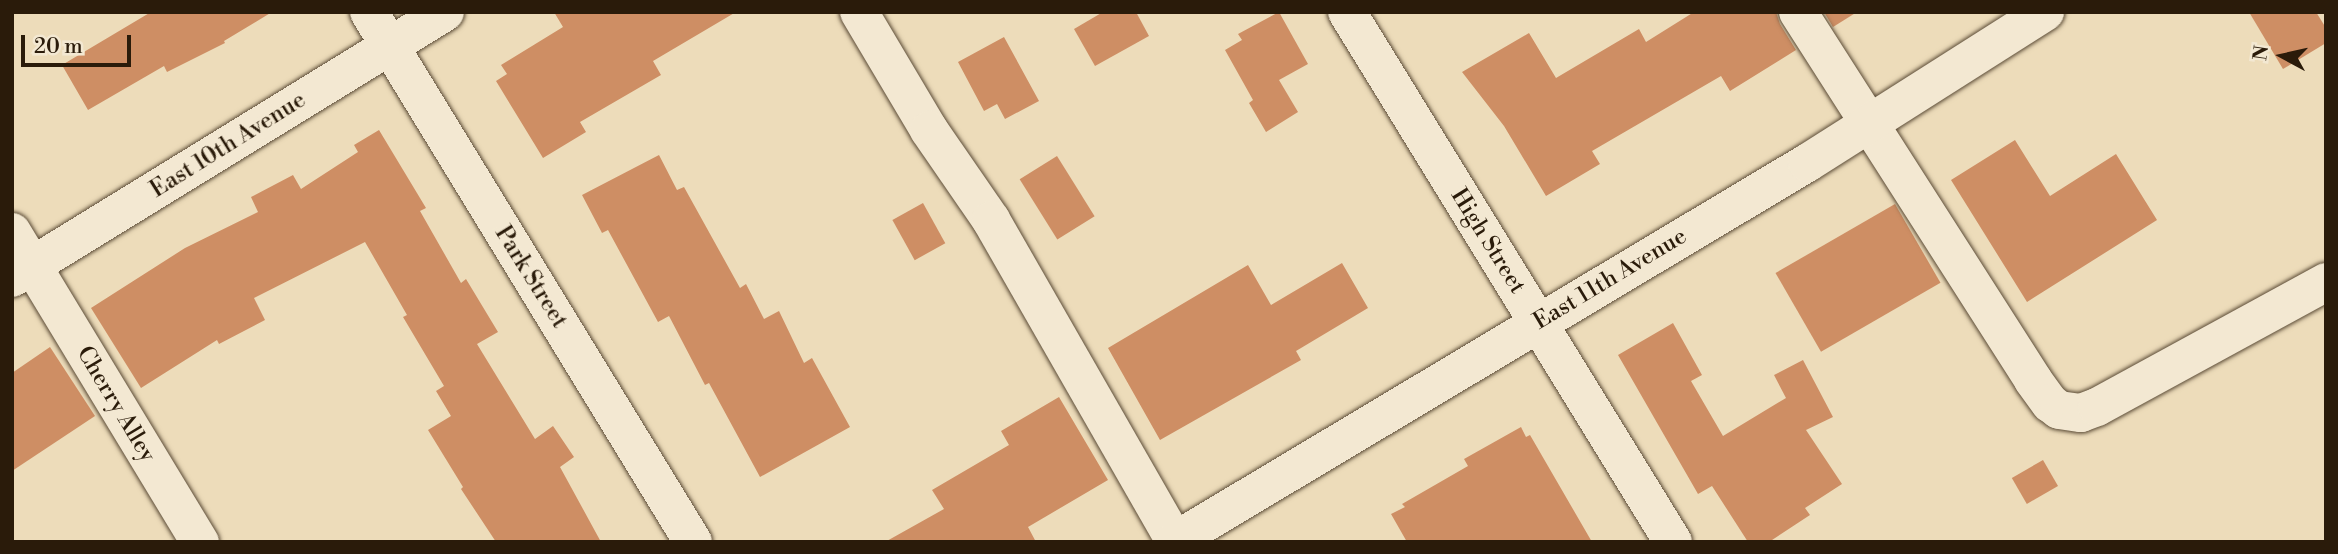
<!DOCTYPE html>
<style>
body{margin:0}
#map{position:relative;width:2338px;height:554px;overflow:hidden;background:#eddcba;font-family:"Libre Bodoni",serif}
div>[style]{position:absolute}
.building>*{inset:0;background:#ce8e64;transform-origin:0 0}
.roads{filter:drop-shadow(0 0 2px #5b4b36) drop-shadow(0 0 2px #5b4b36)}
.minor>*{height:38px;margin:-19px;padding:0 19px;transform-origin:19px;border-radius:19px;background:#f3e8d2}
span{translate:-50% -50%;white-space:nowrap;text-align:center;line-height:1.15;-webkit-text-stroke:6px #f3e8d2;paint-order:stroke}
.street-label{font-size:23px;color:#2a1b0a}
.frame{position:absolute;inset:0;border:14px solid #2a1b0a;pointer-events:none}
.north{position:absolute;left:2247px;top:21px;width:70px;height:70px;-webkit-text-stroke:5px #f3e8d2;paint-order:stroke;rotate:278deg;font-size:19px;font-weight:700;line-height:28px;text-align:center;color:#2a1b0a}
.north::after{content:'';display:block;margin:auto;width:24px;height:32px;background:#2a1b0a;clip-path:polygon(50% 0,100% 100%,50% 72%,0 100%)}
.scale{position:absolute;left:21px;top:35px;width:110px;height:32px;box-sizing:border-box;border:4px solid #2a1b0a;border-top:0;padding-left:9px;font-size:21px;line-height:24px;white-space:nowrap;color:#2a1b0a;-webkit-text-stroke:5px #f3e8d2;paint-order:stroke}
</style>
<div id="map">
<div class="building">
<i style="clip-path:polygon(151px 12px,272px 12px,224px 41px,225px 43px,167px 72px,164px 66px,88px 110px,62px 65px)"></i>
<i style="clip-path:polygon(554px 12px,736px 12px,653px 61px,661px 75px,580px 122px,586px 132px,543px 158px,496px 81px,507px 74px,501px 65px,563px 27px)"></i>
<i style="clip-path:polygon(1103px 12px,1136px 12px,1149px 36px,1095px 66px,1074px 29px)"></i>
<i style="clip-path:polygon(1279px 12px,1308px 64px,1279px 80px,1298px 112px,1266px 132px,1249px 103px,1253px 100px,1225px 50px,1242px 40px,1238px 34px)"></i>
<i style="clip-path:polygon(1694px 12px,1776px 12px,1780px 24px,1796px 50px,1730px 91px,1721px 76px,1592px 151px,1600px 164px,1546px 196px,1504px 126px,1462px 72px,1529px 33px,1556px 78px,1639px 29px,1646px 42px)"></i>
<i style="clip-path:polygon(1824px 12px,1857px 12px,1833px 27px)"></i>
<i style="clip-path:polygon(2249px 12px,2316px 12px,2326px 28px,2326px 43px,2283px 69px)"></i>
<i style="clip-path:polygon(1004px 37px,1039px 101px,1005px 119px,997px 104px,984px 111px,958px 62px)"></i>
<i style="clip-path:polygon(379px 130px,426px 208px,420px 211px,461px 283px,466px 279px,498px 332px,477px 344px,535px 439px,553px 426px,574px 457px,560px 467px,601px 542px,496px 542px,461px 489px,463px 487px,428px 430px,451px 416px,436px 391px,444px 386px,403px 317px,407px 315px,365px 242px,254px 298px,265px 320px,219px 344px,217px 340px,141px 388px,91px 308px,185px 248px,258px 212px,251px 197px,293px 175px,301px 189px,358px 152px,354px 145px)"></i>
<i style="clip-path:polygon(2015px 140px,2050px 196px,2116px 154px,2157px 220px,2027px 302px,1951px 180px)"></i>
<i style="clip-path:polygon(659px 155px,677px 190px,684px 187px,740px 288px,746px 284px,764px 319px,779px 311px,804px 363px,812px 358px,850px 427px,760px 477px,709px 383px,705px 385px,669px 316px,658px 322px,608px 230px,602px 233px,582px 195px)"></i>
<i style="left:1057px;top:156px;width:71px;height:44px;rotate:58deg"></i>
<i style="left:923px;top:203px;width:46px;height:35px;rotate:61deg"></i>
<i style="left:1895px;top:204px;width:91px;height:138px;rotate:60deg"></i>
<i style="clip-path:polygon(1342px 263px,1368px 308px,1296px 351px,1301px 360px,1160px 440px,1108px 348px,1248px 265px,1271px 305px)"></i>
<i style="clip-path:polygon(1673px 323px,1702px 375px,1691px 381px,1723px 436px,1786px 398px,1774px 375px,1803px 360px,1833px 417px,1806px 430px,1842px 484px,1805px 508px,1810px 515px,1769px 542px,1748px 542px,1712px 486px,1698px 494px,1618px 355px)"></i>
<i style="clip-path:polygon(50px 347px,95px 416px,12px 471px,12px 373px)"></i>
<i style="clip-path:polygon(1059px 397px,1108px 480px,1028px 527px,1036px 542px,885px 542px,944px 509px,932px 490px,1009px 445px,1001px 431px)"></i>
<i style="clip-path:polygon(1521px 427px,1526px 437px,1530px 435px,1592px 542px,1407px 542px,1391px 514px,1405px 507px,1402px 504px,1468px 466px,1464px 459px)"></i>
<i style="left:2043px;top:460px;width:30px;height:36px;rotate:60deg"></i>
</div>
<div class="roads">
<div class="minor">
<i style="left:369px;top:12px;width:621px;rotate:58.56deg"></i>
<i style="left:859px;top:12px;width:137px;rotate:59.3deg"></i>
<i style="left:929px;top:130px;width:109px;rotate:55.4deg"></i>
<i style="left:991px;top:220px;width:370px;rotate:60.2deg"></i>
<i style="left:1347px;top:12px;width:622px;rotate:58.4deg"></i>
<i style="left:1798px;top:12px;width:437px;rotate:57.4deg"></i>
<i style="left:2033px;top:380px;width:29px;rotate:54deg"></i>
<i style="left:2050px;top:403px;width:11px;rotate:38deg"></i>
<i style="left:2059px;top:410px;width:22px;rotate:8deg"></i>
<i style="left:2081px;top:413px;width:17px;rotate:-21deg"></i>
<i style="left:2097px;top:407px;width:261px;rotate:-28.6deg"></i>
<i style="left:12px;top:232px;width:363px;rotate:58.8deg"></i>
<i style="left:12px;top:278px;width:508px;rotate:-31.56deg"></i>
<i style="left:1173px;top:542px;width:739px;rotate:-30.87deg"></i>
<i style="left:1807px;top:163px;width:282px;rotate:-32.4deg"></i>
</div>
</div>
<div class="street-label">
<span style="left:228px;top:145px;rotate:-32deg">East 10th Avenue</span>
<span style="left:1488px;top:241px;rotate:58deg">High Street</span>
<span style="left:531px;top:277px;rotate:58deg">Park Street</span>
<span style="left:1610px;top:279px;rotate:-31deg">East 11th Avenue</span>
<span style="left:116px;top:404px;rotate:59deg">Cherry Alley</span>
</div>
<div class="frame"></div>
<div class="north">N</div>
<div class="scale">20 m</div>
</div>
